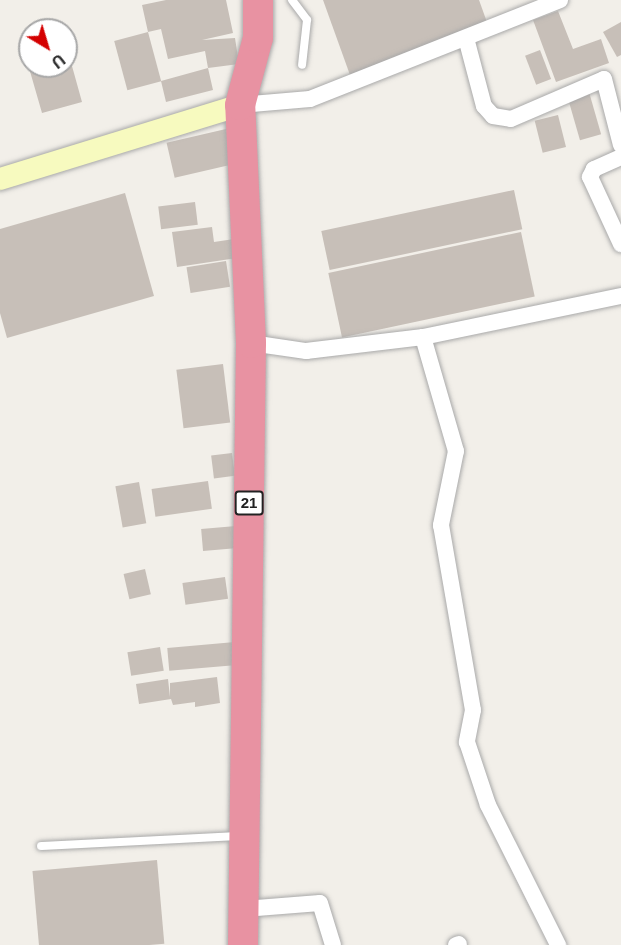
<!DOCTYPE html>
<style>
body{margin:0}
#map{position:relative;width:621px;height:945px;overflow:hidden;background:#f2efe9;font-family:Helvetica,sans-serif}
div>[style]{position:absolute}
.building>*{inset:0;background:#c7bfb8;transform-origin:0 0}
.roads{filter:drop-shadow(0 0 2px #a9a9a9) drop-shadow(0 0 2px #a9a9a9)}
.lane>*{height:8px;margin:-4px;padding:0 4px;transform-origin:4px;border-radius:4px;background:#fff}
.street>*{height:16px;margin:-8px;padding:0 8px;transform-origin:8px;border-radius:8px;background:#fff}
.secondary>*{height:22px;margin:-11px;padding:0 11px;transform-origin:11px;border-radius:11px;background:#f7fabf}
.highway>*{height:30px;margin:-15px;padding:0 15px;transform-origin:15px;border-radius:15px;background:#e892a2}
span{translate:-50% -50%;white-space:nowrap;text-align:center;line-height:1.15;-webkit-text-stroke:4.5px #fff;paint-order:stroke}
.shield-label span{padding:2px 4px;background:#fff;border:2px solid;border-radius:4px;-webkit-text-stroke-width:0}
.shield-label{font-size:15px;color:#222;font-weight:700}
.north{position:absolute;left:18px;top:18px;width:60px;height:60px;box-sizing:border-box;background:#fff;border:2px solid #a7a7a7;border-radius:50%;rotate:142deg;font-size:16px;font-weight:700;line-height:24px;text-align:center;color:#222}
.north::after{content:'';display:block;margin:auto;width:21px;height:27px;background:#d40000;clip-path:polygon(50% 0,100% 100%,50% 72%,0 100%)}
</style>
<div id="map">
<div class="building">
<i style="clip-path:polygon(166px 0,226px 0,233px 33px,202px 40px,235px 38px,239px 64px,208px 68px,213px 90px,166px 102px,161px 81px,208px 68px,205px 51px,168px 59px,161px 29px,148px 32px,142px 5px)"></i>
<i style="clip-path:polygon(323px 0,479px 0,488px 25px,350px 75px)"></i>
<i style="clip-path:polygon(558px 11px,573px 49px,601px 39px,609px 63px,556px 82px,533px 20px)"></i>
<i style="clip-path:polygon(621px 22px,621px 55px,617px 57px,603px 32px)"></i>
<i style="left:148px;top:32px;width:51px;height:35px;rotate:75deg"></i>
<i style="clip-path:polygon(67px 48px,82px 102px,42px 113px,25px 54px,30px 52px,30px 66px,66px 66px)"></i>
<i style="left:540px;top:50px;width:31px;height:16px;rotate:69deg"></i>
<i style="left:589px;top:92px;width:44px;height:22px;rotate:74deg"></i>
<i style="left:558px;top:115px;width:33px;height:24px;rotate:76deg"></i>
<i style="left:226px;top:129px;width:36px;height:61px;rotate:77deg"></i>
<i style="left:514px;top:190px;width:40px;height:197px;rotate:78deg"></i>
<i style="clip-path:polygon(125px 193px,154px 296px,7px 338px,0 313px,0 229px)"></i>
<i style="left:195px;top:202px;width:23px;height:37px;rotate:83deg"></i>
<i style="clip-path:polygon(212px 227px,214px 242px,234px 239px,237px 258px,177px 267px,172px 232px)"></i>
<i style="left:521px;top:232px;width:66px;height:197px;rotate:78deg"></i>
<i style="left:226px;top:261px;width:26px;height:40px;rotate:81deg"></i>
<i style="left:223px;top:364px;width:59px;height:47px;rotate:83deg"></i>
<i style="left:232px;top:453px;width:23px;height:21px;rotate:83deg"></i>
<i style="left:208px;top:481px;width:28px;height:57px;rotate:82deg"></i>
<i style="left:139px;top:482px;width:42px;height:24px;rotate:80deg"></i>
<i style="left:236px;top:526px;width:22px;height:35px;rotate:85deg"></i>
<i style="left:145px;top:569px;width:26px;height:22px;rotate:77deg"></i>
<i style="left:225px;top:577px;width:22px;height:43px;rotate:82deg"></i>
<i style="left:235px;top:642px;width:23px;height:68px;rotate:85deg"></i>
<i style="left:160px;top:647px;width:24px;height:33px;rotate:81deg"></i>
<i style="clip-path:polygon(217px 677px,220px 703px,195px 707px,195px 702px,173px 705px,171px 699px,139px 704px,136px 684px,168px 679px,170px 697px,170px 683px)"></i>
<i style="left:157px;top:860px;width:84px;height:125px;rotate:85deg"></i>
</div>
<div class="roads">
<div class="lane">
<i style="left:292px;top:0;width:25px;rotate:53deg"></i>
<i style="left:307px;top:20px;width:45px;rotate:96.3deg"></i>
<i style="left:41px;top:846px;width:198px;rotate:-2.9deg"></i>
</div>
<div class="street">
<i style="left:466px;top:38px;width:70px;rotate:75.2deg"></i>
<i style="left:484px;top:106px;width:13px;rotate:48deg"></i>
<i style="left:493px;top:116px;width:18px;rotate:9deg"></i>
<i style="left:511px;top:119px;width:101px;rotate:-23.3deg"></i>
<i style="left:604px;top:79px;width:68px;rotate:75.6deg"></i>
<i style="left:240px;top:105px;width:70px;rotate:-4.9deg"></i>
<i style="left:310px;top:99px;width:269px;rotate:-21.6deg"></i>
<i style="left:621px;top:157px;width:30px;rotate:156deg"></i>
<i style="left:594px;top:169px;width:9px;rotate:117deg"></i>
<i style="left:590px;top:177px;width:74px;rotate:65.2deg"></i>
<i style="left:423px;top:337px;width:119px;rotate:73.9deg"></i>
<i style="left:456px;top:451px;width:76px;rotate:101.5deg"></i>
<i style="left:441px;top:525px;width:188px;rotate:80.2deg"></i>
<i style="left:473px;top:710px;width:33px;rotate:101deg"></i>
<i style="left:467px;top:742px;width:66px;rotate:71.6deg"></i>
<i style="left:488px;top:805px;width:157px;rotate:63.4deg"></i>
<i style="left:251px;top:343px;width:56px;rotate:8.3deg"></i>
<i style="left:306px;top:351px;width:118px;rotate:-6.8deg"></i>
<i style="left:423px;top:337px;width:202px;rotate:-11.7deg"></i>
<i style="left:244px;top:909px;width:76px;rotate:-4.5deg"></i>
<i style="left:320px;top:903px;width:44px;rotate:72.8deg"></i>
<i style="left:456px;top:945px;width:3px;rotate:-18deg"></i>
</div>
<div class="secondary">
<i style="left:0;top:179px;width:251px;rotate:-17.1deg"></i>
</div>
<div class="highway">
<i style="left:243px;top:945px;width:602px;rotate:-89.24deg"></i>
<i style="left:251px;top:343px;width:238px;rotate:-92.6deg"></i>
<i style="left:240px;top:105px;width:69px;rotate:-75deg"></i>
<i style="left:258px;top:38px;width:38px;rotate:-90deg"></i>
</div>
</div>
<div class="shield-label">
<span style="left:249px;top:503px">21</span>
</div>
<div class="north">U</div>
</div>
